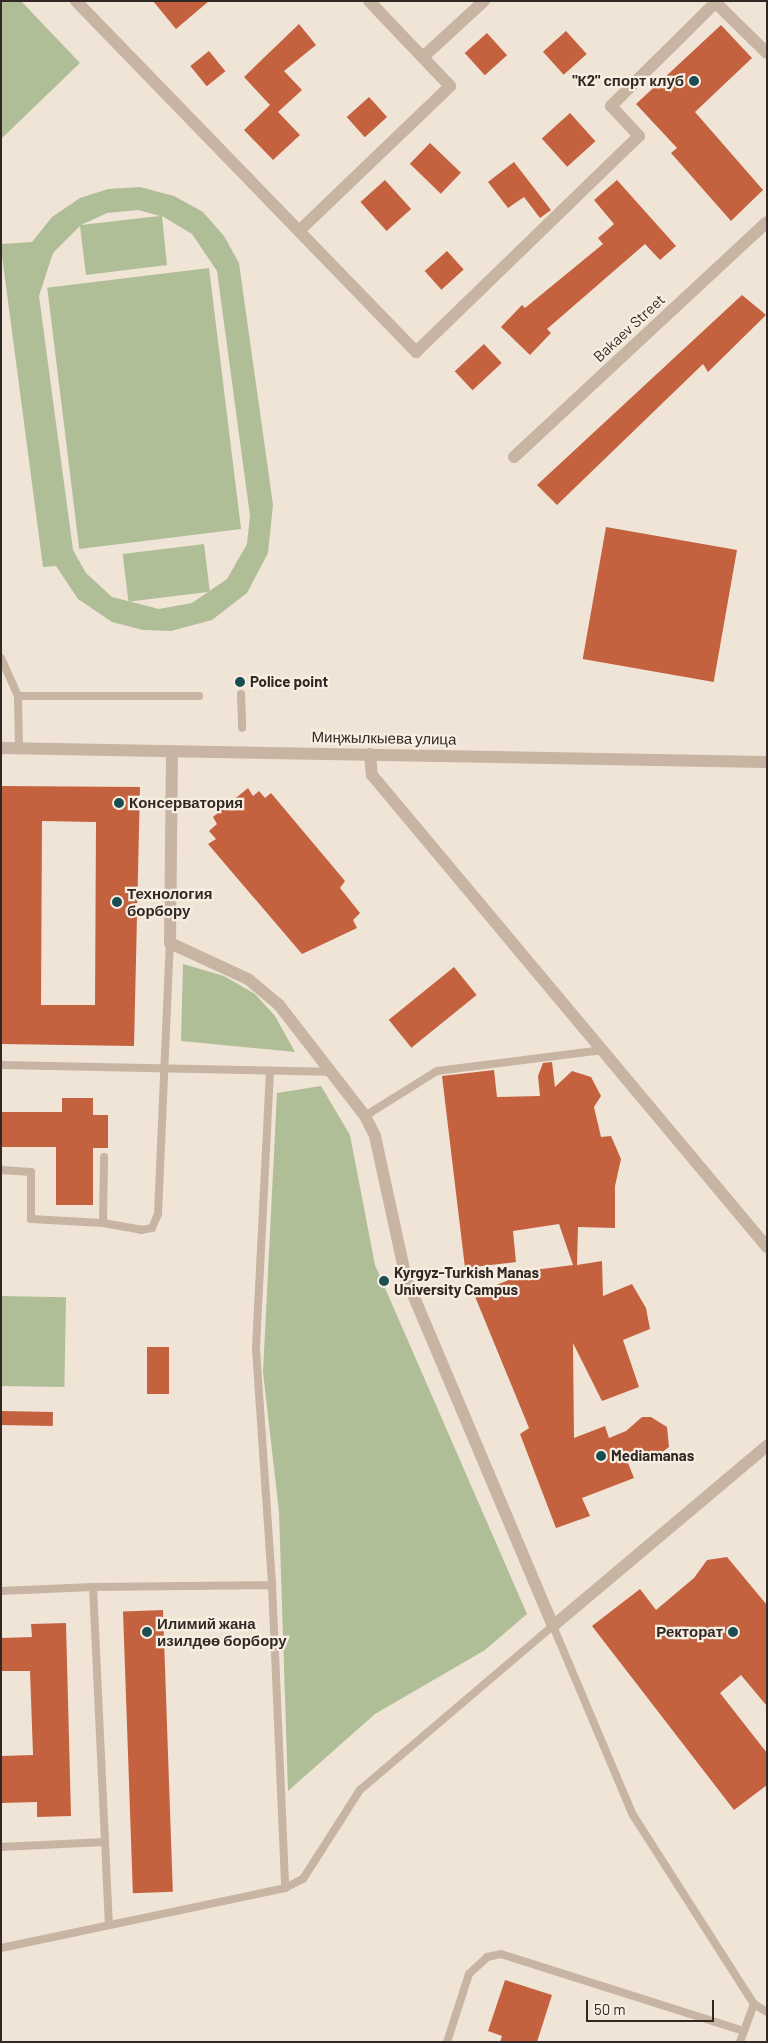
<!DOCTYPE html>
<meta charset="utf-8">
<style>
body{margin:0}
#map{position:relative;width:768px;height:2043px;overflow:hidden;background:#f0e4d6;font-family:Barlow,sans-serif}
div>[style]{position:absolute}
.green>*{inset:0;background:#b0be97;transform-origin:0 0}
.building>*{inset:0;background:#c46240;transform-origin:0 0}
.service>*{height:8px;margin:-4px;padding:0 4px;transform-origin:4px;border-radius:4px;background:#c7b4a3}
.minor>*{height:12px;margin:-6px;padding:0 6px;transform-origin:6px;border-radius:6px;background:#c7b4a3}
.dots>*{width:14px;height:14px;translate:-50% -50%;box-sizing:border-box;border:2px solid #f8eee2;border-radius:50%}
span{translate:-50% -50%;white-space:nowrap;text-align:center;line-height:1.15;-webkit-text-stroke:4.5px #f8eee2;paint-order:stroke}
.poi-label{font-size:15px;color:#322925;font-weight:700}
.right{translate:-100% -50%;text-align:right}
.left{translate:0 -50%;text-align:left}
.street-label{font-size:15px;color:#322925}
.frame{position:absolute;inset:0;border:2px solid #322925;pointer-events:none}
.scale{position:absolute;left:586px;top:2000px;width:128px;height:22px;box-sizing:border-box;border:2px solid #322925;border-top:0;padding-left:6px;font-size:15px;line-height:18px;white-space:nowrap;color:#322925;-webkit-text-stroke:4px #f8eee2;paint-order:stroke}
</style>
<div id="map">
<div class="green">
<i style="clip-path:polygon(1px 1px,21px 1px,80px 63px,1px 139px)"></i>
<i style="clip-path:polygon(evenodd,140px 187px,174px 196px,203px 212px,224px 236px,239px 263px,273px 505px,268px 553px,247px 593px,212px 620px,171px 631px,143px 630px,112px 622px,78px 599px,56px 566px,43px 567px,1px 248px,1px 244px,32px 242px,52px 217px,80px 198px,108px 189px,140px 187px,138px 210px,160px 216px,81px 225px,107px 213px,138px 210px,140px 187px,162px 216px,192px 234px,217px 271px,250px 516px,247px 544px,227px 579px,192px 603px,159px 609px,112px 597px,86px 573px,73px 550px,39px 296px,53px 253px,80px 226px,86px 275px,167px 265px,162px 216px)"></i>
<i style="left:209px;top:268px;width:263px;height:163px;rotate:83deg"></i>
<i style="left:204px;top:544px;width:48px;height:82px;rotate:83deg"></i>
<i style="clip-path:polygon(183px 964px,224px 976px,255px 994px,275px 1016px,295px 1052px,181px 1041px)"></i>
<i style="clip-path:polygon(321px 1086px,350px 1135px,375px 1265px,527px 1614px,485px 1650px,375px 1714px,288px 1791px,279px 1512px,263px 1372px,277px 1093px)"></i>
<i style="left:1px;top:1296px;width:65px;height:90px;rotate:1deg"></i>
</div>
<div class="building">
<i style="clip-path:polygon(153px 1px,209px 1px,176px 29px)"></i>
<i style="clip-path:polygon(299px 24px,316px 45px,284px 71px,302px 90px,278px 112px,300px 135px,273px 160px,244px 130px,270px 105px,244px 77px)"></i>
<i style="clip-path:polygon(721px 25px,752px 58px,695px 112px,763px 190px,731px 221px,671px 153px,677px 148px,636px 104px)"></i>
<i style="left:566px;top:31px;width:31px;height:31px;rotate:48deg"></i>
<i style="left:487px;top:33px;width:30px;height:30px;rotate:48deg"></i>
<i style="left:209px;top:51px;width:26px;height:24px;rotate:51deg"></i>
<i style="left:369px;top:97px;width:27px;height:30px;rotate:48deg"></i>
<i style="left:570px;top:113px;width:38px;height:38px;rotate:48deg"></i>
<i style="left:430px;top:143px;width:43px;height:29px;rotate:44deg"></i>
<i style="clip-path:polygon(514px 162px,551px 210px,540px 218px,524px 197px,508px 208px,488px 182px)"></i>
<i style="left:385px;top:180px;width:39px;height:33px;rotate:48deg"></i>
<i style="clip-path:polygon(617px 180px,676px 246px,660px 260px,645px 244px,547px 329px,551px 333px,530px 355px,501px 327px,522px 305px,525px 308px,603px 244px,598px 238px,614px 224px,594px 200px)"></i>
<i style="left:447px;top:251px;width:25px;height:30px;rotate:48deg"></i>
<i style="clip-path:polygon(742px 295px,766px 315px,708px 372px,703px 364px,557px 505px,537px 485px)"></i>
<i style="left:484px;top:344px;width:26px;height:40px;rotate:47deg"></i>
<i style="left:606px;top:527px;width:133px;height:134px;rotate:10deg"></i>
<i style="clip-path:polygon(evenodd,1px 786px,140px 787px,134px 1046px,1px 1044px,1px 786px,42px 821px,96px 822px,95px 1005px,41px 1005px,42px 821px)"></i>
<i style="clip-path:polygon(248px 788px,253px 796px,259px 791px,265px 798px,271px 793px,345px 881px,340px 888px,360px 913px,353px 920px,357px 928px,302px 954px,208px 844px,216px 839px,209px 831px,217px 824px,213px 817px)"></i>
<i style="left:454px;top:967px;width:36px;height:84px;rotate:51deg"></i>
<i style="clip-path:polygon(552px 1062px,555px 1087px,572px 1071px,591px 1077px,601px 1096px,594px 1107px,601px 1137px,611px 1136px,621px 1159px,615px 1186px,615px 1228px,578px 1227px,577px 1265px,602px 1261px,603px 1296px,632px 1284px,646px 1308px,650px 1329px,623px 1340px,639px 1387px,602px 1401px,573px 1343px,574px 1438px,605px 1426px,609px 1438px,626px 1431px,642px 1417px,651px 1417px,667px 1427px,669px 1447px,654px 1458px,624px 1453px,634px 1478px,582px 1498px,590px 1516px,556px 1528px,520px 1434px,529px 1428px,474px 1294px,534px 1270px,573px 1265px,559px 1224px,513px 1231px,516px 1262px,465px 1268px,442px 1076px,494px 1070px,497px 1097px,540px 1096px,538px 1076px,543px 1063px)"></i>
<i style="clip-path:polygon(62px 1098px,93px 1098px,93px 1115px,108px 1115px,108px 1148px,93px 1148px,93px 1205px,56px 1205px,56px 1147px,1px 1147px,1px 1112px,62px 1112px)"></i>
<i style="left:147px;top:1347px;width:22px;height:47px"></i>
<i style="left:1px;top:1411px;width:52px;height:14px;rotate:1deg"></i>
<i style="clip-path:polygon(727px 1557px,767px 1605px,767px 1706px,741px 1675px,720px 1693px,767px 1753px,767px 1785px,734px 1810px,592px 1626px,640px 1589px,656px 1610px,694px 1578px,707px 1560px)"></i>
<i style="left:163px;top:1610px;width:282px;height:40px;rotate:88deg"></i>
<i style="clip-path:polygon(66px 1623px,71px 1816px,37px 1817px,37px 1802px,1px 1803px,1px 1756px,33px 1755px,30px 1671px,1px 1671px,1px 1638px,32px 1637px,31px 1624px)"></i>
<i style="clip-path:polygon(505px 1980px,552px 1995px,537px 2042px,500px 2042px,502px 2036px,488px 2031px)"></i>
</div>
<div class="service">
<i style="left:1px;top:658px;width:42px;rotate:65.9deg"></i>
<i style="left:18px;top:696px;width:53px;rotate:88.9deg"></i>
<i style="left:241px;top:694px;width:34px;rotate:88deg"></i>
<i style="left:18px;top:696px;width:181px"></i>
<i style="left:1px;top:1065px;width:327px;rotate:1.2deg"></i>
<i style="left:270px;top:1071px;width:278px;rotate:92.9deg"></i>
<i style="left:256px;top:1349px;width:237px;rotate:86.1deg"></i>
<i style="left:272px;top:1585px;width:303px;rotate:87.5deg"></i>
<i style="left:365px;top:1116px;width:85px;rotate:-32deg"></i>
<i style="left:437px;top:1071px;width:167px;rotate:-7.2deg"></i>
<i style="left:1px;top:1170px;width:30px;rotate:4deg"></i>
<i style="left:31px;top:1172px;width:47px;rotate:90deg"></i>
<i style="left:31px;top:1219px;width:72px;rotate:3.2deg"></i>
<i style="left:103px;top:1223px;width:66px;rotate:-89.1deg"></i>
<i style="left:103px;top:1223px;width:39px;rotate:10deg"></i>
<i style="left:141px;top:1230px;width:11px;rotate:-10deg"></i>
<i style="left:152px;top:1228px;width:15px;rotate:-67deg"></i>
<i style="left:158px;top:1214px;width:271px;rotate:-87.5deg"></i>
<i style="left:93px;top:1587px;width:179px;rotate:-0.6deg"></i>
<i style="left:1px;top:1591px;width:92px;rotate:-2.5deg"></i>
<i style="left:93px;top:1587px;width:337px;rotate:87.3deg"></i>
<i style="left:1px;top:1847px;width:104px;rotate:-2.8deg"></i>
<i style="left:1px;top:1948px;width:290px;rotate:-11.9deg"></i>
<i style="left:285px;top:1888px;width:20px;rotate:-27deg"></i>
<i style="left:303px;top:1879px;width:106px;rotate:-57.4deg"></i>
<i style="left:360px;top:1790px;width:253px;rotate:-40.4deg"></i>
<i style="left:553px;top:1626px;width:205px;rotate:67.1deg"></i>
<i style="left:633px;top:1815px;width:224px;rotate:57.4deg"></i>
<i style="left:754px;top:2004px;width:15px;rotate:32deg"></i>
<i style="left:447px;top:2042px;width:71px;rotate:-72.1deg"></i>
<i style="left:469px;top:1974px;width:25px;rotate:-43deg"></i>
<i style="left:487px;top:1957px;width:14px;rotate:-12deg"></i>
<i style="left:501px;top:1954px;width:255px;rotate:17.6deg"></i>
<i style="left:740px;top:2042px;width:40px;rotate:-69.8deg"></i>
</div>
<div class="minor">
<i style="left:76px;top:1px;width:489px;rotate:45.9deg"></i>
<i style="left:416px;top:352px;width:310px;rotate:-44.1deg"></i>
<i style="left:639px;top:136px;width:41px;rotate:-133deg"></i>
<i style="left:611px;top:106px;width:146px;rotate:-44.7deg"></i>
<i style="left:714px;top:1px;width:74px;rotate:44.5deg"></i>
<i style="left:423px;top:57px;width:83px;rotate:-42.6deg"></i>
<i style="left:299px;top:231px;width:209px;rotate:-43.8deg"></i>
<i style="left:450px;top:86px;width:117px;rotate:-133.6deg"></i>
<i style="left:514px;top:457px;width:345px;rotate:-42.9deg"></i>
<i style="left:1px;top:748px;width:766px;rotate:1.05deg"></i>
<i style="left:172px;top:751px;width:192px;rotate:90.6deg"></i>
<i style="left:170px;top:943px;width:86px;rotate:24.8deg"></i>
<i style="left:248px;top:979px;width:40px;rotate:40deg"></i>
<i style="left:279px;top:1005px;width:140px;rotate:52.2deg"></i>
<i style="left:365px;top:1116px;width:22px;rotate:63deg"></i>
<i style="left:375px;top:1136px;width:145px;rotate:77.7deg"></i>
<i style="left:406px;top:1278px;width:378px;rotate:67.1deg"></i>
<i style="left:553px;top:1626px;width:280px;rotate:-40.1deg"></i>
<i style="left:370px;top:754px;width:21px;rotate:85deg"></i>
<i style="left:372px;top:775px;width:615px;rotate:50.08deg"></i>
</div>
<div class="dots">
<i style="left:694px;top:81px;background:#1b4e52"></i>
<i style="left:240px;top:682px;background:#1b4e52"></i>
<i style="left:119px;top:803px;background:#1b4e52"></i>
<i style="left:117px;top:902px;background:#1b4e52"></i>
<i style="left:384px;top:1281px;background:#1b4e52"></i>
<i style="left:601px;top:1456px;background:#1b4e52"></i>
<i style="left:147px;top:1632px;background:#1b4e52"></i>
<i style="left:733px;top:1632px;background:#1b4e52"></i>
</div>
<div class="poi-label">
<span class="right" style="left:684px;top:81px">"К2" спорт клуб</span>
<span class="left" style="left:250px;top:682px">Police point</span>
<span class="left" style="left:129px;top:803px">Консерватория</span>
<span class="left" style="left:127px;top:902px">Технология<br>борбору</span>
<span class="left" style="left:394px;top:1281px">Kyrgyz-Turkish Manas<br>University Campus</span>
<span class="left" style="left:611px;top:1456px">Mediamanas</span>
<span class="left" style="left:157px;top:1632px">Илимий жана<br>изилдөө борбору</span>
<span class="right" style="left:723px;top:1632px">Ректорат</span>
</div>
<div class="street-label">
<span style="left:629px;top:328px;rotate:-43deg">Bakaev Street</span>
<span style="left:384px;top:738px;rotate:1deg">Миңжылкыева улица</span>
</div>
<div class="frame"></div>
<div class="scale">50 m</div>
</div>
